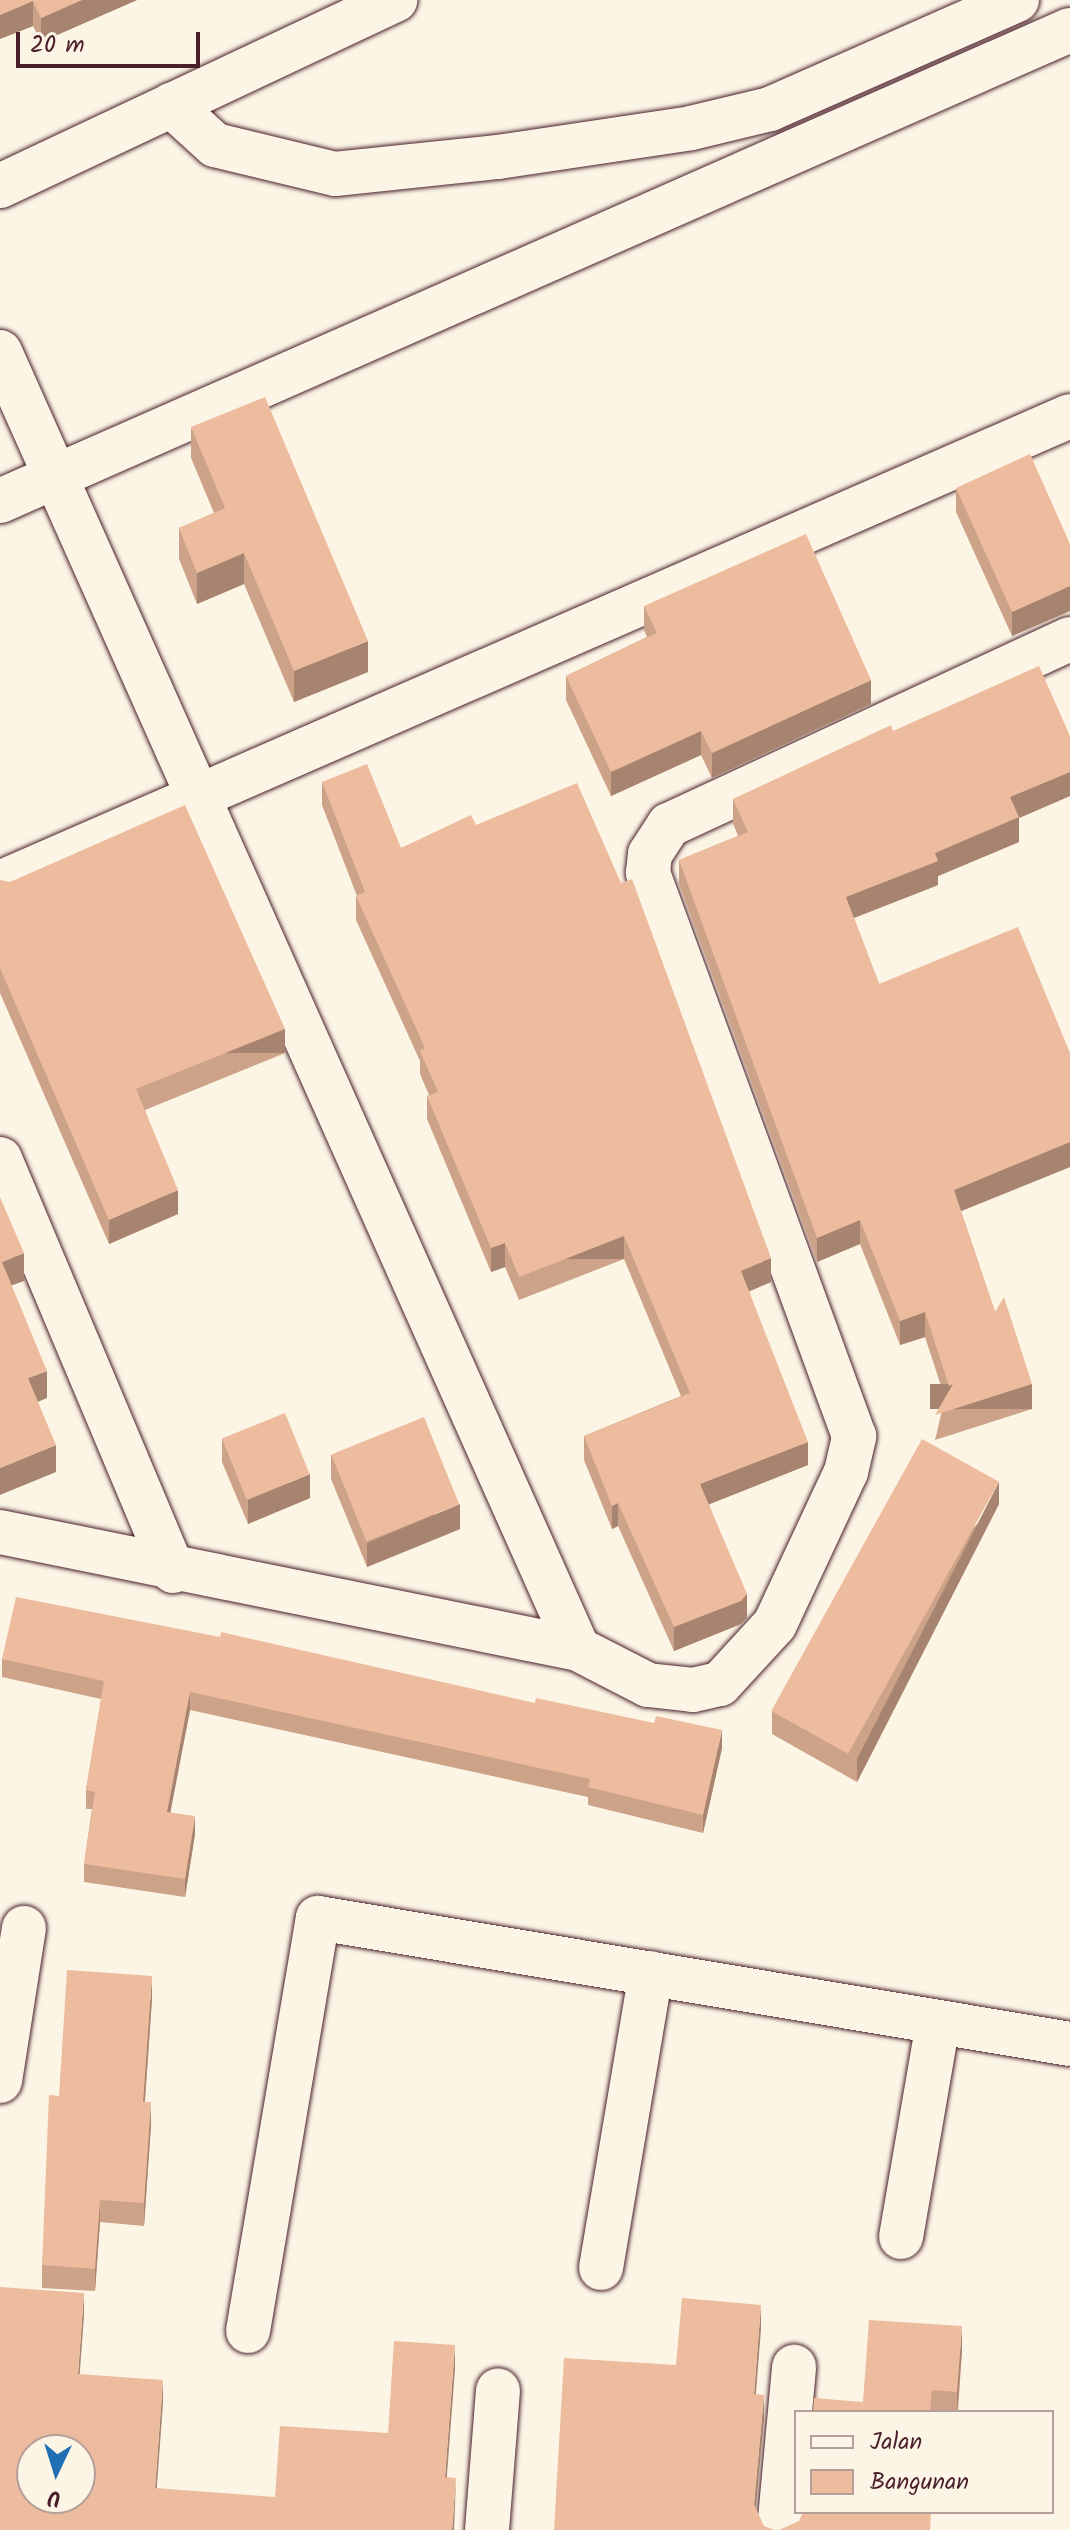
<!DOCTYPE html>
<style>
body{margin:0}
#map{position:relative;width:1070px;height:2530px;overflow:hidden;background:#fcf5e5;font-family:Kalam,sans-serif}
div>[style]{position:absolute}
.roads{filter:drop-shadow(0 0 2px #4a1f2b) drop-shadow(0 0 2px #4a1f2b)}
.minor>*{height:44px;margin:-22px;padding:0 22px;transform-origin:22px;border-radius:22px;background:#fcf5e5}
.wall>*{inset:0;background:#cca288}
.shaded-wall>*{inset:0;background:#a6846f;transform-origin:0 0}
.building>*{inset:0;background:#edbc9e;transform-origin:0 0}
span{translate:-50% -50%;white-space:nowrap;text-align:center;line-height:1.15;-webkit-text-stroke:8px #fcf5e5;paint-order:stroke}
.legend{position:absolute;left:794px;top:2410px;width:260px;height:104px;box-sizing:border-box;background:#fcf5e5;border:2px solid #b59f9b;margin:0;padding:10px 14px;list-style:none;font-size:24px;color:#4a1f2b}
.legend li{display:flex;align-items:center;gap:16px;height:40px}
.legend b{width:40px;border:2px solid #b59f9b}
.north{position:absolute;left:16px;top:2434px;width:80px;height:80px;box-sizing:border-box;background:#fcf5e5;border:2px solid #b59f9b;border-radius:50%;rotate:184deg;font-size:22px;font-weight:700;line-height:32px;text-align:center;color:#4a1f2b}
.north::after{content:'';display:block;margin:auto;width:28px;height:36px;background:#1f6fb2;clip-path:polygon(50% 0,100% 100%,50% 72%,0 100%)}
.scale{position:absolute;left:16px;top:32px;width:184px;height:36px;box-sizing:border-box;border:4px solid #4a1f2b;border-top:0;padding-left:10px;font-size:24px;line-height:28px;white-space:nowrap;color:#4a1f2b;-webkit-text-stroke:6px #fcf5e5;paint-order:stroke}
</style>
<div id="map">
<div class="roads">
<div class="minor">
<i style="left:171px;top:105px;width:59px;rotate:42.3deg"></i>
<i style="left:215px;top:145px;width:123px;rotate:13.6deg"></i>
<i style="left:335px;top:174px;width:164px;rotate:-6deg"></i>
<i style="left:498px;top:157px;width:195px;rotate:-8.5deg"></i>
<i style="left:691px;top:128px;width:81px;rotate:-13.5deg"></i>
<i style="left:770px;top:109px;width:270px;rotate:-23.8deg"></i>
<i style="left:0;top:186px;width:437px;rotate:-25.2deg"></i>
<i style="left:0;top:352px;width:1420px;rotate:65.98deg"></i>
<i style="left:0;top:501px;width:1169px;rotate:-23.76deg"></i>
<i style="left:0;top:883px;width:1167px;rotate:-23.58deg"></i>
<i style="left:0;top:1159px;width:447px;rotate:67.2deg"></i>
<i style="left:0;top:1532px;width:590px;rotate:11.44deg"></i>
<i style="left:578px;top:1649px;width:79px;rotate:27.2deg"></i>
<i style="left:648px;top:1685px;width:45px;rotate:6.3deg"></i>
<i style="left:693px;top:1690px;width:28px;rotate:-13deg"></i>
<i style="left:720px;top:1684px;width:81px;rotate:-47.5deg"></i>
<i style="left:775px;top:1624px;width:168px;rotate:-65deg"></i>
<i style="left:846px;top:1472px;width:37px;rotate:-77deg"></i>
<i style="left:854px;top:1436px;width:600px;rotate:-110.1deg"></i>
<i style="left:648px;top:873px;width:19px;rotate:-84deg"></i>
<i style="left:650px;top:854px;width:35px;rotate:-57deg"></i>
<i style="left:669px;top:825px;width:442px;rotate:-24.9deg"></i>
<i style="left:0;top:2081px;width:155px;rotate:-81.1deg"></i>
<i style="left:901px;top:2237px;width:218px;rotate:-80.2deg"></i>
<i style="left:601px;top:2268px;width:299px;rotate:-80.4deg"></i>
<i style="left:248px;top:2331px;width:419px;rotate:-80.4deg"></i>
<i style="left:318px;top:1918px;width:762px;rotate:9.51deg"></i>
<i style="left:487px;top:2530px;width:140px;rotate:-85.5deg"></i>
<i style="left:779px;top:2530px;width:164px;rotate:-84.7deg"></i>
</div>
</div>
<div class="wall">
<i style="clip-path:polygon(0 0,137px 0,41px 42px,33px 26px,0 39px)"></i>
<i style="clip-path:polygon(191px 427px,368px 672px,294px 702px,244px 584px,197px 604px,179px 559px,179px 528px,214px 513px,191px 458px)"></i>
<i style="clip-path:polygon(956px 488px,1070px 544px,1070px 611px,1012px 636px,956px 512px)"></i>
<i style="clip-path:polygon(644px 606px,871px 704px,712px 778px,701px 755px,611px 796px,566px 700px,566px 676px,647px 637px,644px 630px)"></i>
<i style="clip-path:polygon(893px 731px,1070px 736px,1070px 796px,1019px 818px,1019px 842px,938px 876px,938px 885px,854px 918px,879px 984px,1070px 1053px,1070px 1167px,961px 1211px,995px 1312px,1032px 1409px,935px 1440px,945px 1398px,925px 1337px,900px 1345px,860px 1244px,817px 1262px,679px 884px,679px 860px,738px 836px,733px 823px,733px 799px)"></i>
<i style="clip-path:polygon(322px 782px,401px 848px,476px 825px,771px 1282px,749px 1291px,808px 1465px,709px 1504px,747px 1618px,741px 1624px,674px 1651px,618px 1526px,612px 1529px,584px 1460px,584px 1436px,681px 1396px,624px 1259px,519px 1300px,505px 1267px,491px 1272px,427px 1119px,427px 1096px,429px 1095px,420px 1074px,420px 1061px,356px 920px,356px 896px,357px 896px,322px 805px)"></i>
<i style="clip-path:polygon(0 880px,285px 1053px,145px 1110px,178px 1214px,109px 1244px,0 993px)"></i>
<i style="clip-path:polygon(222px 1438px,310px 1498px,248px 1524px,222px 1462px)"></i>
<i style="clip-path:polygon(331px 1455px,460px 1529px,367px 1567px,331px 1479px)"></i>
<i style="clip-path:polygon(999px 1504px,857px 1782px,772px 1734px,772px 1712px)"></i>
<i style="clip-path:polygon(2px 1659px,722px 1748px,703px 1833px,588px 1805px,588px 1797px,190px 1710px,170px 1812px,195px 1834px,185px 1897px,84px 1882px,84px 1864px,92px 1809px,86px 1809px,86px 1790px,101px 1699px,2px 1677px)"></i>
<i style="clip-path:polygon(152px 1999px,145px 2102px,151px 2125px,144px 2226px,100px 2222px,95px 2291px,42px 2288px,42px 2265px,59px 2096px)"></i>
<i style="clip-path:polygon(962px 2350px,958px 2412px,813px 2412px,863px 2402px)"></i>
</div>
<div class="shaded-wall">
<i style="clip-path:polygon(82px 0,137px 0,41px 42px,41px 18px)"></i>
<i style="clip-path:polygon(33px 1px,33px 26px,0 39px,0 15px)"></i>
<i style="clip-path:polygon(244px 553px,244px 584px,197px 604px,197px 573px)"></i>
<i style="clip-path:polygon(1070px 586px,1070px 611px,1012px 636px,1012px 612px)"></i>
<i style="clip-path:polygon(368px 641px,368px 672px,294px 702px,294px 671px)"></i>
<i style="clip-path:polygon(871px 680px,871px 704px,712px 778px,712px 753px)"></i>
<i style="clip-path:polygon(701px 731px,701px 755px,611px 796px,611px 772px)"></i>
<i style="clip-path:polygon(1070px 772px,1070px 796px,1019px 818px,1019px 842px,938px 876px,938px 885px,846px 921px,846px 897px,935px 853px,1010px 797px)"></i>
<i style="left:285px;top:1029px;width:24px;height:161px;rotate:90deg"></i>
<i style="clip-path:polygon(1070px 1142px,1070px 1167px,954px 1214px,954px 1190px)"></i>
<i style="clip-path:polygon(178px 1190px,178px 1214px,109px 1244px,109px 1220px)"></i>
<i style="clip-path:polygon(860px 1220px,860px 1244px,817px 1262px,817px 1238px)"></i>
<i style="left:624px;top:1236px;width:23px;height:113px;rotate:90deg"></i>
<i style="clip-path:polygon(505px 1243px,505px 1267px,491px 1272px,491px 1248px)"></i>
<i style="clip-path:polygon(24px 1253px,24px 1281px,2px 1289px,2px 1262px)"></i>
<i style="clip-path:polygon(771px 1258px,771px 1282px,741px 1295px,741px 1271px)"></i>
<i style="clip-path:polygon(925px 1312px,925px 1337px,900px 1345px,900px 1321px)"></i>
<i style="clip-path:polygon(47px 1371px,47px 1398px,28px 1406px,28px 1378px)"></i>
<i style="left:1032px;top:1384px;width:25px;height:102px;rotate:90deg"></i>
<i style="clip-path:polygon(808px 1442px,808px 1465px,700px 1508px,700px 1484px)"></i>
<i style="clip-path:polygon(56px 1445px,56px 1472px,0 1495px,0 1468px)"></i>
<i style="clip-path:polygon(310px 1474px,310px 1498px,248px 1524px,248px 1500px)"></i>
<i style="clip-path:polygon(999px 1482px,999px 1504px,857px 1782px,857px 1759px)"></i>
<i style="clip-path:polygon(618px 1503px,618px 1526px,612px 1529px,612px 1506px)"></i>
<i style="clip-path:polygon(460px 1504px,460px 1529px,367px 1567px,367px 1543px)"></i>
<i style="clip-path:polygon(747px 1594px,747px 1618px,741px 1624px,674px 1651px,674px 1627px)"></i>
<i style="clip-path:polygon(190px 1692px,190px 1710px,167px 1830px,167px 1812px)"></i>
<i style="clip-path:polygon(722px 1730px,722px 1748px,703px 1833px,703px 1815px)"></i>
<i style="clip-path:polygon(195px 1816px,195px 1834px,185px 1897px,185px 1879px)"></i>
<i style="clip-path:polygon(152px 1976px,152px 1999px,143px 2125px,143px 2102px)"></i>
<i style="clip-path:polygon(151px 2102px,151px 2125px,144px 2226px,144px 2203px)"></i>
<i style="clip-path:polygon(100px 2200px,100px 2222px,95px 2291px,95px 2269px)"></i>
<i style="clip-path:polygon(84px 2293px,84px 2316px,78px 2397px,78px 2374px)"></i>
<i style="clip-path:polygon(761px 2305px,761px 2329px,754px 2418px,754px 2394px)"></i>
<i style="clip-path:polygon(962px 2326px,962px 2350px,957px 2412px,957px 2392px)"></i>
<i style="clip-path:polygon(455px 2345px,455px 2369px,445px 2501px,445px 2477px)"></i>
<i style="clip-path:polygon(163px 2380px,163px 2403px,155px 2512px,155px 2488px)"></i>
<i style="clip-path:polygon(764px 2395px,764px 2419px,754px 2528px,754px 2504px)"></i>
<i style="clip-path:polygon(456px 2478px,454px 2530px,452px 2530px)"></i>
</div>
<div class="building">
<i style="clip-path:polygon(0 0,82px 0,41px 18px,33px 1px,0 15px)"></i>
<i style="clip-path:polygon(265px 397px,368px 641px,294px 671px,244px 553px,197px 573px,179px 528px,225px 508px,191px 427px)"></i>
<i style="clip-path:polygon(1030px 454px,1070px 544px,1070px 586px,1012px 612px,956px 488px)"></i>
<i style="clip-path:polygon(806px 534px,871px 680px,712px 753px,701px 731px,611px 772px,566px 676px,657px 633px,644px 606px)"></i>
<i style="clip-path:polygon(1039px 666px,1070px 736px,1070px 772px,1010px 797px,1019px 817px,935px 853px,938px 861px,846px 897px,879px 984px,1018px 927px,1070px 1053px,1070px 1142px,954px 1190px,995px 1312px,1004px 1297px,1032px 1384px,935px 1415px,953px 1384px,949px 1386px,925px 1312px,900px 1321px,860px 1220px,817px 1238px,679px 860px,748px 832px,733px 799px,891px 725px,893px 731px)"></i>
<i style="clip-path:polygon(367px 764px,401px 848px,471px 815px,476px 825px,577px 783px,621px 883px,632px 879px,771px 1258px,741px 1271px,808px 1442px,700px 1484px,747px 1594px,741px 1601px,674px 1627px,618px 1503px,612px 1506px,584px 1436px,690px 1393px,624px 1236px,519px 1277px,505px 1243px,491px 1248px,427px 1096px,438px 1092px,420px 1051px,425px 1048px,356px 896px,365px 892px,322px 782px)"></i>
<i style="clip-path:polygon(185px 805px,285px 1029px,136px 1089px,178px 1190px,109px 1220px,0 968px,0 880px,10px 882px)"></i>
<i style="clip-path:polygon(0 1197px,24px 1253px,2px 1262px,47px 1371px,28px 1378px,56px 1445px,0 1468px)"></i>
<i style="left:285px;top:1413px;width:66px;height:68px;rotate:68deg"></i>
<i style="left:424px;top:1417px;width:94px;height:100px;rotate:68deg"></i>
<i style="left:922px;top:1439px;width:88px;height:311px;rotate:29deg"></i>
<i style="clip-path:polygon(16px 1597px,220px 1637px,221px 1632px,535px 1703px,536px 1698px,654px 1723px,656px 1716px,722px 1730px,703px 1815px,588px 1787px,590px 1779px,190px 1692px,167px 1812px,195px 1816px,185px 1879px,84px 1864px,95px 1792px,86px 1790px,104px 1681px,2px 1659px)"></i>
<i style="clip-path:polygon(67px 1970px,152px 1976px,143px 2102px,151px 2102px,144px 2203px,100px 2200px,95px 2269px,42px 2265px,49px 2095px,59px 2096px)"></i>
<i style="clip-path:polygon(evenodd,0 2287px,84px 2293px,78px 2374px,163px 2380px,155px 2488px,275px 2497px,280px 2426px,388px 2433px,394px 2341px,455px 2345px,445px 2477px,456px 2478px,452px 2530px,0 2530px,0 2287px,32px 2450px,80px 2450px,80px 2498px,32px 2498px,32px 2450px)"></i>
<i style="clip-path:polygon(682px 2298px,761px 2305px,754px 2394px,764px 2395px,754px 2504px,764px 2526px,775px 2530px,554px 2530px,564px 2358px,676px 2365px)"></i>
<i style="clip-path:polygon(869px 2320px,962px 2326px,957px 2392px,932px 2390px,930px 2412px,813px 2412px,814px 2398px,863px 2402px)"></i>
<i style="clip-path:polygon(803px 2512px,931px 2512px,930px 2530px,779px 2530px,799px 2521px)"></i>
</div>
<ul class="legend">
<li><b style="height:10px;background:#fcf5e5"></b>Jalan</li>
<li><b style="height:22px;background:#edbc9e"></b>Bangunan</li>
</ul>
<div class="north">U</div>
<div class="scale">20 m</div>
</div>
